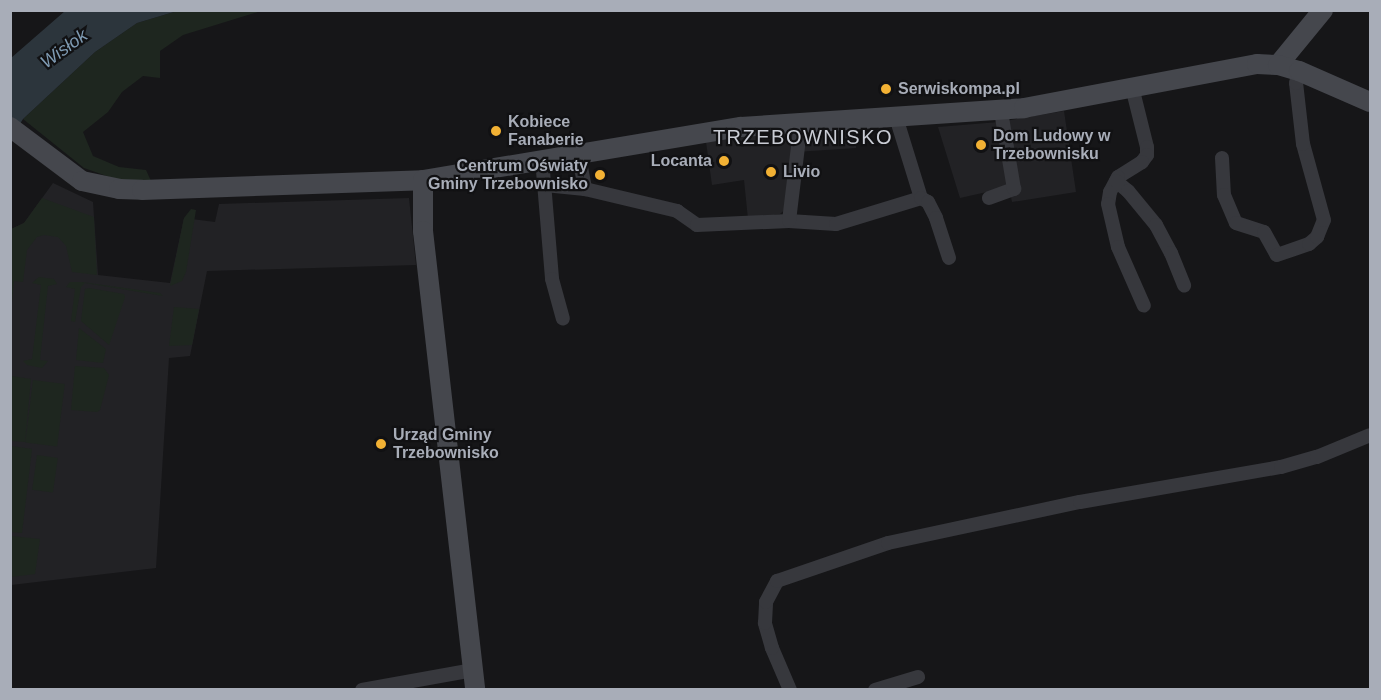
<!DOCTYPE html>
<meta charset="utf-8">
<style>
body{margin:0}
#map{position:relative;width:1381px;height:700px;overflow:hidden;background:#161618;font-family:Helvetica,sans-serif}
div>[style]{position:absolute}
.built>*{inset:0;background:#222225}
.green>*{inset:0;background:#1e261f;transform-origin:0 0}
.water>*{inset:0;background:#2c353c}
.street>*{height:14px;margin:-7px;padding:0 7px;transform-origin:7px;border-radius:7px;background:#37383d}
.secondary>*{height:20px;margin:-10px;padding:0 10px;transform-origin:10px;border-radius:10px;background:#45474d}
.dots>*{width:16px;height:16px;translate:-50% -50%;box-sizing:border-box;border:3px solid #111113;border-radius:50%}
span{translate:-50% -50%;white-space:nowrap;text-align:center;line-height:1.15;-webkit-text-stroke:4.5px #111113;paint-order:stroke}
.poi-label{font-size:16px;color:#a8adb8;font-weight:700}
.left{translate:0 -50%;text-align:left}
.right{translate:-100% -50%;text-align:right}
.water-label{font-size:18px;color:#7f9bb3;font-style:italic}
.quarter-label{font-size:20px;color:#c9ccd4;letter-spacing:1.5px}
.frame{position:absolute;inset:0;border:12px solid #a8adb8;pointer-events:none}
</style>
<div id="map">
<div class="built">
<i style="clip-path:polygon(1064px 111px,1076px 192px,1012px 202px,1009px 187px,960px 198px,938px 127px,999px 122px)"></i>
<i style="clip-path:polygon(855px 129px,856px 148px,796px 152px,789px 206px,780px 214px,748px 219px,744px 180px,712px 185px,706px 142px,753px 135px)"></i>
<i style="clip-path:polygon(53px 183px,93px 202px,98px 275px,170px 283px,184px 218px,215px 222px,219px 204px,409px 198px,416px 265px,207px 271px,190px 356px,169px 358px,156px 568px,11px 585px,11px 229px,24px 223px)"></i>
</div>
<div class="green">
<i style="clip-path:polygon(177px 11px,261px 11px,183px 35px,160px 51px,160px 78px,143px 76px,122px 92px,108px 112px,83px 132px,93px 156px,119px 167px,146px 170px,151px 181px,118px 180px,84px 168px,23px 119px,95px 52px,137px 23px)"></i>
<i style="clip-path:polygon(42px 198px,94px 217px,97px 275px,72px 272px,66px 246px,58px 237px,44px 235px,37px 237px,27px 250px,23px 282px,14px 281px,11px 313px,11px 229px,24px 223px)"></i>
<i style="clip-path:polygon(191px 209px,196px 210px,186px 272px,182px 281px,170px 286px,184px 218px)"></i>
<i style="clip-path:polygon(39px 277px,54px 279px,57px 284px,48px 286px,40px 360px,48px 361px,42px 368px,27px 365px,23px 361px,32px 359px,41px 285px,32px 283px)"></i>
<i style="clip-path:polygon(70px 282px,82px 282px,160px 293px,163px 296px,85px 283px,81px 287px,75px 322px,71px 321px,75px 289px,66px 287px)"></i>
<i style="clip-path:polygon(89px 288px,124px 294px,125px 297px,109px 345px,81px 321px,85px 289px)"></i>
<i style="clip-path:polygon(174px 307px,199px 309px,192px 345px,169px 346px)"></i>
<i style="clip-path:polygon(79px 328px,106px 349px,103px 363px,76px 360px)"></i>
<i style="clip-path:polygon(75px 366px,104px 368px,109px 375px,100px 410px,97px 412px,71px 410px)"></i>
<i style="clip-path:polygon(11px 376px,31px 379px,25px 442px,11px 441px)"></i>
<i style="left:33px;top:380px;width:32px;height:63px;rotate:7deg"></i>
<i style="clip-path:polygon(11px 446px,32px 449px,22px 533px,11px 532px)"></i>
<i style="left:37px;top:455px;width:21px;height:35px;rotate:8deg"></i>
<i style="clip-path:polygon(11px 536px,40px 539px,35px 574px,11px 577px)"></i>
</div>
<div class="water">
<i style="clip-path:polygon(65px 11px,177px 11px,137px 23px,95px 52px,23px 119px,11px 138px,11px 58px)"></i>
</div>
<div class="street">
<i style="left:1132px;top:87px;width:62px;rotate:76deg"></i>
<i style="left:1147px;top:147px;width:8px;rotate:90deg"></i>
<i style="left:1147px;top:155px;width:9px;rotate:126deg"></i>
<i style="left:1142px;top:162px;width:28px;rotate:148deg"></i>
<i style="left:1118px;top:177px;width:17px;rotate:118deg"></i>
<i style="left:1110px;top:192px;width:12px;rotate:99deg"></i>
<i style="left:1108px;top:204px;width:44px;rotate:76.9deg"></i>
<i style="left:1118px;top:247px;width:64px;rotate:66.2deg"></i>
<i style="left:578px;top:152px;width:38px;rotate:79deg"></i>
<i style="left:1222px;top:158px;width:37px;rotate:87deg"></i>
<i style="left:1224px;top:195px;width:30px;rotate:67deg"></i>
<i style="left:1236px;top:223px;width:29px;rotate:18deg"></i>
<i style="left:1264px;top:232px;width:26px;rotate:61deg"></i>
<i style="left:1277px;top:255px;width:34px;rotate:-19deg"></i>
<i style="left:1309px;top:244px;width:11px;rotate:-41deg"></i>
<i style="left:1317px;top:237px;width:18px;rotate:-68deg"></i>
<i style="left:1324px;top:220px;width:79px;rotate:-105.4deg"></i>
<i style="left:1303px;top:144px;width:61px;rotate:-96.5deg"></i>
<i style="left:1296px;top:83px;width:12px;rotate:-76deg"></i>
<i style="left:542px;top:159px;width:120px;rotate:85.2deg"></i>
<i style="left:552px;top:279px;width:41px;rotate:74.6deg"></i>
<i style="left:1116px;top:181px;width:16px;rotate:40deg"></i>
<i style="left:1128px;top:191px;width:44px;rotate:50.5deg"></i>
<i style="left:1156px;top:225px;width:32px;rotate:62deg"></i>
<i style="left:1171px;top:253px;width:35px;rotate:68deg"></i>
<i style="left:545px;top:185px;width:40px;rotate:5.7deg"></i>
<i style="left:585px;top:189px;width:95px;rotate:13.4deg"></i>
<i style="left:677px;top:211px;width:24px;rotate:35deg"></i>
<i style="left:697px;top:225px;width:92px;rotate:-2.5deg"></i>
<i style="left:789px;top:221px;width:47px;rotate:3.7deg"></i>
<i style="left:836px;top:224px;width:89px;rotate:-17deg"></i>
<i style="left:921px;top:198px;width:85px;rotate:-107.2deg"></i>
<i style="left:921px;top:198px;width:8px;rotate:30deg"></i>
<i style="left:928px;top:202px;width:18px;rotate:63deg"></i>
<i style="left:936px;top:218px;width:42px;rotate:72deg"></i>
<i style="left:989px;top:198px;width:27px;rotate:-20deg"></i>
<i style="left:1014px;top:189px;width:79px;rotate:-99.5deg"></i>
<i style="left:789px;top:221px;width:100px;rotate:-83.1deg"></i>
<i style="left:362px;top:690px;width:113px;rotate:-10.2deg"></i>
<i style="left:790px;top:690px;width:46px;rotate:-113.2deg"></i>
<i style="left:772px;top:648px;width:26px;rotate:-106deg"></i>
<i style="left:765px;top:623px;width:21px;rotate:-87deg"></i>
<i style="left:766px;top:602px;width:24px;rotate:-62deg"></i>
<i style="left:777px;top:581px;width:117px;rotate:-18.9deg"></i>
<i style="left:888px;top:543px;width:196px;rotate:-12.1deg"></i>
<i style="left:1080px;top:502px;width:204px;rotate:-9.9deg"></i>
<i style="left:1281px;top:467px;width:37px;rotate:-16deg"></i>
<i style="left:1317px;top:457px;width:57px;rotate:-22.5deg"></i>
<i style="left:875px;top:690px;width:45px;rotate:-16.8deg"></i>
</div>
<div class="secondary">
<i style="left:1278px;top:65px;width:71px;rotate:-50.7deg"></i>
<i style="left:10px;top:127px;width:90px;rotate:36.9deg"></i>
<i style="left:82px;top:181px;width:38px;rotate:12deg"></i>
<i style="left:119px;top:189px;width:23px;rotate:2deg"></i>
<i style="left:142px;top:190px;width:281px;rotate:-2deg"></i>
<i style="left:423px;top:180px;width:322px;rotate:-9.5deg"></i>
<i style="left:741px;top:127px;width:284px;rotate:-3.8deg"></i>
<i style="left:1024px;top:108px;width:237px;rotate:-10.7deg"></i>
<i style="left:1257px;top:64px;width:21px;rotate:3deg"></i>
<i style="left:1278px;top:65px;width:22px;rotate:16deg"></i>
<i style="left:1299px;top:71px;width:77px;rotate:23.6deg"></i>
<i style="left:423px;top:180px;width:51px;rotate:90deg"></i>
<i style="left:423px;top:231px;width:462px;rotate:83.5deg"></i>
</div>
<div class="dots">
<i style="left:886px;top:89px;background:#f2b134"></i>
<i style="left:496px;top:131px;background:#f2b134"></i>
<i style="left:981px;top:145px;background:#f2b134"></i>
<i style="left:724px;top:161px;background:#f2b134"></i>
<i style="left:771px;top:172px;background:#f2b134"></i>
<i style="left:600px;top:175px;background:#f2b134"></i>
<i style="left:381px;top:444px;background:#f2b134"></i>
</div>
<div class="poi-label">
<span class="left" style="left:898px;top:89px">Serwiskompa.pl</span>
<span class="left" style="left:508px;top:131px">Kobiece<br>Fanaberie</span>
<span class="left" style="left:993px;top:145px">Dom Ludowy w<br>Trzebownisku</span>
<span class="right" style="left:712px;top:161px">Locanta</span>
<span class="right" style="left:588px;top:175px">Centrum Oświaty<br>Gminy Trzebownisko</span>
<span class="left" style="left:783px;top:172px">Livio</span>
<span class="left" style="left:393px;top:444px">Urząd Gminy<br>Trzebownisko</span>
</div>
<div class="water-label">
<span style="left:64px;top:49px;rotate:-36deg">Wisłok</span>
</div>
<div class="quarter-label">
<span style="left:803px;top:137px">TRZEBOWNISKO</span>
</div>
<div class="frame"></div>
</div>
